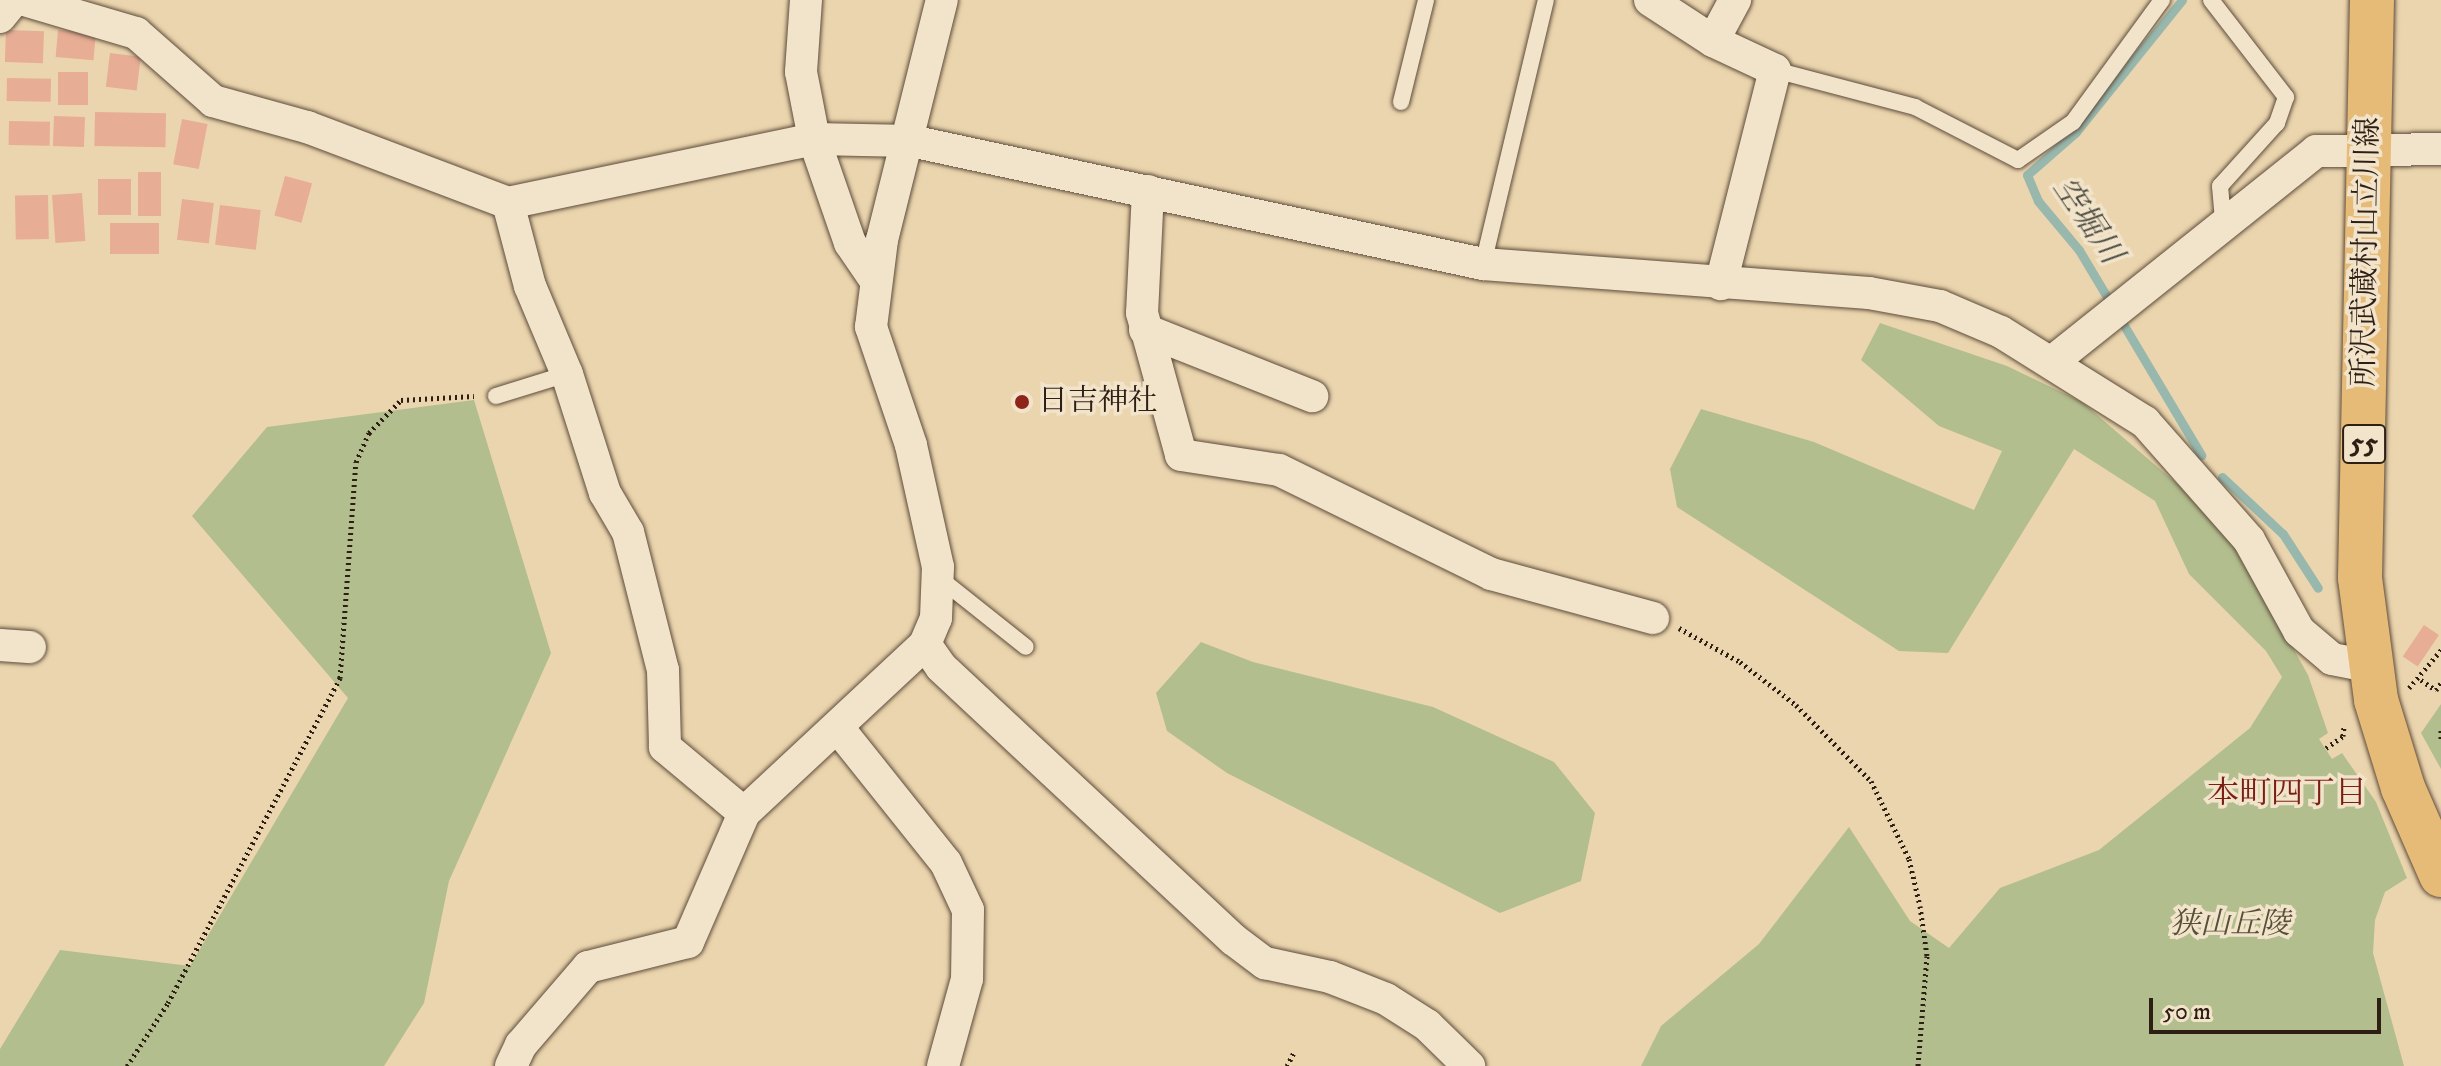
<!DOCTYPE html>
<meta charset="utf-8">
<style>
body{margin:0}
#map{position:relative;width:2441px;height:1066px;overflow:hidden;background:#ebd5ae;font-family:"IM FELL DW Pica","Noto Serif JP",serif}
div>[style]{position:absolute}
.green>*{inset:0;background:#b3be8e}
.stream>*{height:9px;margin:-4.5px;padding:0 4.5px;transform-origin:4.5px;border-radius:4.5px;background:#98b8ad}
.building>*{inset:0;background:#e7ad95;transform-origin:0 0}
.path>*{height:5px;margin-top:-2.5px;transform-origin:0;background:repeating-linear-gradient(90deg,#2e1f15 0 2px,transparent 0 6px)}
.roads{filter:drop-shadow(0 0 2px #5d4c3b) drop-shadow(0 0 2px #5d4c3b)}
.lane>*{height:16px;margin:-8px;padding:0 8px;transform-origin:8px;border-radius:8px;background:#f2e4ca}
.street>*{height:32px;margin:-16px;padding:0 16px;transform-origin:16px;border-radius:16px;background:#f2e4ca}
.primary>*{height:44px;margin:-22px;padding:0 22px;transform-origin:22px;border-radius:22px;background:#e6ba77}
.dots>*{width:22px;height:22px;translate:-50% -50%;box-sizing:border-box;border:4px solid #f2e4ca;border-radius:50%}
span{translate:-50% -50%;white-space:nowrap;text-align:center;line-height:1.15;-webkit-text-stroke:7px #f2e4ca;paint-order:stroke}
.shield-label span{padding:2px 6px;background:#f2e4ca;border:2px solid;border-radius:6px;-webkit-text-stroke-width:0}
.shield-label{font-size:28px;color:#2e1f15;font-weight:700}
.street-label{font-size:30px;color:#2e1f15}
.poi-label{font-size:30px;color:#2e1f15}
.left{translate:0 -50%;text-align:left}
.park-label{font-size:30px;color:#564f39;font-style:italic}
.water-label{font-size:32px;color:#4e4d43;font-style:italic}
.neighbourhood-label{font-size:32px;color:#7a1f14}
.scale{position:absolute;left:2149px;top:998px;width:232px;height:36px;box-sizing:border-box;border:4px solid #2e1f15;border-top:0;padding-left:10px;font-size:24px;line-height:28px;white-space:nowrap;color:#2e1f15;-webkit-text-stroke:6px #f2e4ca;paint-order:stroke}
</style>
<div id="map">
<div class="green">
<i style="clip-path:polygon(1880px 323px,2007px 366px,2082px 402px,2190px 495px,2240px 553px,2308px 675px,2328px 733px,2319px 739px,2332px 759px,2342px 753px,2376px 802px,2407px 878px,2385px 892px,2375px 920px,2373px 953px,2404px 1066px,1641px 1066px,1661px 1026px,1759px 944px,1849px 827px,1910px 921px,1949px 948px,2000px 888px,2099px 850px,2250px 728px,2282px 677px,2266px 651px,2189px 574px,2155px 501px,2074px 449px,1948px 653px,1899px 651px,1677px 507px,1670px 469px,1701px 409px,1814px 442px,1974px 510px,2002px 451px,1939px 426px,1861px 360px)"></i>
<i style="clip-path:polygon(474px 400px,551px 653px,449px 881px,424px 1003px,384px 1066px,0 1066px,0 1049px,60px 950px,190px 966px,348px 698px,192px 516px,267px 427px)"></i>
<i style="clip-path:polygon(1201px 642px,1253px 662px,1433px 707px,1554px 762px,1595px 813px,1581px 881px,1500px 913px,1227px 773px,1167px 731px,1156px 693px)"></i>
<i style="clip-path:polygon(2441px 704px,2441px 769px,2421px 733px)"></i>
</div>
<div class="stream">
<i style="left:2182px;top:0;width:169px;rotate:128.8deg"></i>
<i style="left:2076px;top:132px;width:65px;rotate:138.7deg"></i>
<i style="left:2027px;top:175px;width:28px;rotate:67deg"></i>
<i style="left:2038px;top:201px;width:64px;rotate:50.1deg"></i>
<i style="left:2079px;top:250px;width:239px;rotate:59.2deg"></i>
<i style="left:2222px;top:477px;width:83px;rotate:43.1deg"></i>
<i style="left:2283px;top:534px;width:64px;rotate:57.1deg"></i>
</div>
<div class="building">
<i style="left:6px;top:30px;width:38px;height:32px;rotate:2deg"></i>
<i style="left:58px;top:30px;width:38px;height:27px;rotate:5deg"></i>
<i style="left:110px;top:53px;width:31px;height:34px;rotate:7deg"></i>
<i style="left:58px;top:72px;width:30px;height:33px"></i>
<i style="left:7px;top:78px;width:44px;height:23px;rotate:1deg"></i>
<i style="left:95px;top:112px;width:71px;height:34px;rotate:1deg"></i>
<i style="left:54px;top:116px;width:31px;height:30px;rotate:2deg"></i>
<i style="left:182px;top:119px;width:26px;height:46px;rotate:11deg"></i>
<i style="left:9px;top:121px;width:41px;height:24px;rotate:1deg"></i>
<i style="left:138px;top:172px;width:23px;height:44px"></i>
<i style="left:285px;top:176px;width:28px;height:41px;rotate:15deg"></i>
<i style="left:98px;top:179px;width:33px;height:36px"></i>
<i style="left:82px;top:193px;width:48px;height:30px;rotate:86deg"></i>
<i style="left:48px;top:195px;width:44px;height:33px;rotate:89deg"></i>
<i style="left:182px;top:199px;width:32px;height:41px;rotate:7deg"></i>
<i style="left:220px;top:205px;width:41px;height:40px;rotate:7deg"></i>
<i style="left:159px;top:223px;width:31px;height:49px;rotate:90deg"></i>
<i style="left:2424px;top:625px;width:18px;height:38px;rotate:34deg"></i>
</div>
<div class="path">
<i style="left:1679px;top:628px;width:70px;rotate:29.1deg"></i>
<i style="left:1740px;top:662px;width:71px;rotate:37.5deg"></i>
<i style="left:1796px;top:705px;width:107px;rotate:45.4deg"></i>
<i style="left:1871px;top:781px;width:87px;rotate:64deg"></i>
<i style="left:1909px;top:859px;width:48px;rotate:76.8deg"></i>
<i style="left:1920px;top:906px;width:50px;rotate:82deg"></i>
<i style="left:1927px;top:956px;width:110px;rotate:94.7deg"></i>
<i style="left:2421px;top:680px;width:18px;rotate:34deg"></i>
<i style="left:2436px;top:690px;width:9px;rotate:-54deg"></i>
<i style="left:2409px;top:688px;width:50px;rotate:-49.9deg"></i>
<i style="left:2441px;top:730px;width:11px;rotate:90deg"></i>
<i style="left:2326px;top:748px;width:21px;rotate:-35deg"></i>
<i style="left:2343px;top:736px;width:10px;rotate:-84deg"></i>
<i style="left:127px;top:1066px;width:75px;rotate:-56.9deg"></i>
<i style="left:168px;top:1003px;width:368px;rotate:-62.1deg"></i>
<i style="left:340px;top:678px;width:217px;rotate:-85.8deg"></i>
<i style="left:356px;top:462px;width:32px;rotate:-66deg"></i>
<i style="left:369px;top:433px;width:46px;rotate:-45.9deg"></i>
<i style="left:401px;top:400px;width:73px;rotate:-3.1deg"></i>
<i style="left:1287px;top:1066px;width:16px;rotate:-63deg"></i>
</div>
<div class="roads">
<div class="lane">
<i style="left:2211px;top:0;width:123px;rotate:52.3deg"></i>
<i style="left:2286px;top:97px;width:28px;rotate:109deg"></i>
<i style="left:2277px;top:123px;width:85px;rotate:132.1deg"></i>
<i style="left:2220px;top:186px;width:38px;rotate:85deg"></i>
<i style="left:1775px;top:70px;width:145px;rotate:14.8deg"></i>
<i style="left:1915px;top:107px;width:116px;rotate:27.2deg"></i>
<i style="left:2018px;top:160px;width:67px;rotate:-34.6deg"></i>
<i style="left:2073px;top:122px;width:151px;rotate:-53.9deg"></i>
<i style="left:1401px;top:102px;width:105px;rotate:-76.2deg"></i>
<i style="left:1483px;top:264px;width:271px;rotate:-76.6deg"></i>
<i style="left:496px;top:396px;width:74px;rotate:-17.2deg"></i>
<i style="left:938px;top:577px;width:112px;rotate:38.5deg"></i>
</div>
<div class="street">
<i style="left:24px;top:0;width:117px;rotate:16.4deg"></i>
<i style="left:136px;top:33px;width:103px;rotate:41.4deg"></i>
<i style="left:213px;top:101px;width:98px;rotate:15.5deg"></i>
<i style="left:307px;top:127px;width:215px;rotate:20.7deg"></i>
<i style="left:508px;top:203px;width:313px;rotate:-11.8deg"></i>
<i style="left:814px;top:139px;width:97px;rotate:1.2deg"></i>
<i style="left:911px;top:141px;width:585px;rotate:12.14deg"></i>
<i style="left:1483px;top:264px;width:387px;rotate:4.3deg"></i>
<i style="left:1869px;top:293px;width:72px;rotate:10.4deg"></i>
<i style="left:1940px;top:306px;width:66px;rotate:23.1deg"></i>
<i style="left:2001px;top:332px;width:170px;rotate:32deg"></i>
<i style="left:2145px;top:422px;width:157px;rotate:48.6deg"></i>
<i style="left:2249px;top:540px;width:104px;rotate:61.2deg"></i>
<i style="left:2299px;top:631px;width:43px;rotate:40.3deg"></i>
<i style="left:2332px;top:659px;width:38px;rotate:11deg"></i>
<i style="left:806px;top:0;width:72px;rotate:94deg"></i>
<i style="left:801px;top:72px;width:68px;rotate:79deg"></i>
<i style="left:814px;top:139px;width:110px;rotate:70.9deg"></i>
<i style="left:850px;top:243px;width:42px;rotate:55.6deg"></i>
<i style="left:1650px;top:0;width:75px;rotate:33.1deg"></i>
<i style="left:1713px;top:41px;width:68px;rotate:25.1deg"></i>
<i style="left:1775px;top:70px;width:221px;rotate:104.2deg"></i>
<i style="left:0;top:17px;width:22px;rotate:-51deg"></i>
<i style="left:1713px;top:41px;width:47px;rotate:-61.8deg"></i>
<i style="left:1148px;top:191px;width:122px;rotate:92.8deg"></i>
<i style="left:1142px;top:313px;width:147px;rotate:74.6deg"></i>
<i style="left:1181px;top:455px;width:99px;rotate:8.7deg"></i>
<i style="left:1279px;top:470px;width:236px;rotate:26.1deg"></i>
<i style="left:1491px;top:574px;width:168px;rotate:15.2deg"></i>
<i style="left:508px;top:203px;width:86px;rotate:75.2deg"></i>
<i style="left:530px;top:286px;width:95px;rotate:67.2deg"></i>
<i style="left:567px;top:374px;width:125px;rotate:72.3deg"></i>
<i style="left:605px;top:493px;width:45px;rotate:59.5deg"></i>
<i style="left:628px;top:532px;width:142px;rotate:75.8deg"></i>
<i style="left:663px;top:670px;width:77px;rotate:88.5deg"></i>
<i style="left:665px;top:747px;width:103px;rotate:39.9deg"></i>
<i style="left:1145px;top:330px;width:180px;rotate:21.6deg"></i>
<i style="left:2052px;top:362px;width:338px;rotate:-38.6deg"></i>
<i style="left:2316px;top:151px;width:125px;rotate:-0.9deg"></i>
<i style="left:925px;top:644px;width:28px;rotate:55deg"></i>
<i style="left:941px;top:667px;width:400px;rotate:43deg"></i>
<i style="left:1234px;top:940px;width:39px;rotate:37deg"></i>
<i style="left:1265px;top:963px;width:66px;rotate:12.2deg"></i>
<i style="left:1330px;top:977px;width:60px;rotate:21.4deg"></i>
<i style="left:1386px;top:999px;width:49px;rotate:32.4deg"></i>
<i style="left:1427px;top:1025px;width:59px;rotate:44.3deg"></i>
<i style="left:0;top:645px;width:30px;rotate:4deg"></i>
<i style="left:839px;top:729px;width:171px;rotate:51.4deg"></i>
<i style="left:946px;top:863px;width:52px;rotate:64.9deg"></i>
<i style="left:968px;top:910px;width:69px;rotate:90.8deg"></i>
<i style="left:967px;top:979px;width:90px;rotate:105.4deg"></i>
<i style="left:511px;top:1066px;width:23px;rotate:-65deg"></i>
<i style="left:521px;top:1045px;width:103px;rotate:-49.3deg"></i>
<i style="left:588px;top:967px;width:103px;rotate:-14deg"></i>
<i style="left:688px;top:942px;width:141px;rotate:-66.5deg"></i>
<i style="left:744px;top:813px;width:248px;rotate:-43deg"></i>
<i style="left:925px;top:644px;width:28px;rotate:-67deg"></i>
<i style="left:936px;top:618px;width:51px;rotate:-87.8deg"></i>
<i style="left:938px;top:567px;width:125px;rotate:-102.5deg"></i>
<i style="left:911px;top:445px;width:125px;rotate:-108.7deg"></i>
<i style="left:871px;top:327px;width:88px;rotate:-82.8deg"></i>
<i style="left:882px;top:240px;width:247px;rotate:-76deg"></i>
</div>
<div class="primary">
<i style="left:2372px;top:0;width:578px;rotate:91.19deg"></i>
<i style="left:2360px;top:578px;width:123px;rotate:82.5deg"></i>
<i style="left:2376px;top:700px;width:92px;rotate:72.9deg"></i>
<i style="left:2403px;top:788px;width:95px;rotate:66.4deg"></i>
</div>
</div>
<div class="dots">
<i style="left:1022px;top:402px;background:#8f2418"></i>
</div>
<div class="shield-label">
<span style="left:2364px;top:444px">55</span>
</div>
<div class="street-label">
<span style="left:2367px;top:252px;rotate:-89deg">所沢武蔵村山立川線</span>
</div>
<div class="poi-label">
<span class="left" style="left:1038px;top:402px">日吉神社</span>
</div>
<div class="park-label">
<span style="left:2230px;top:925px">狭山丘陵</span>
</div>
<div class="water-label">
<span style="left:2087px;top:221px;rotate:56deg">空堀川</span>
</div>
<div class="neighbourhood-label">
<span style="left:2287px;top:794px">本町四丁目</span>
</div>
<div class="scale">50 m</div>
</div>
